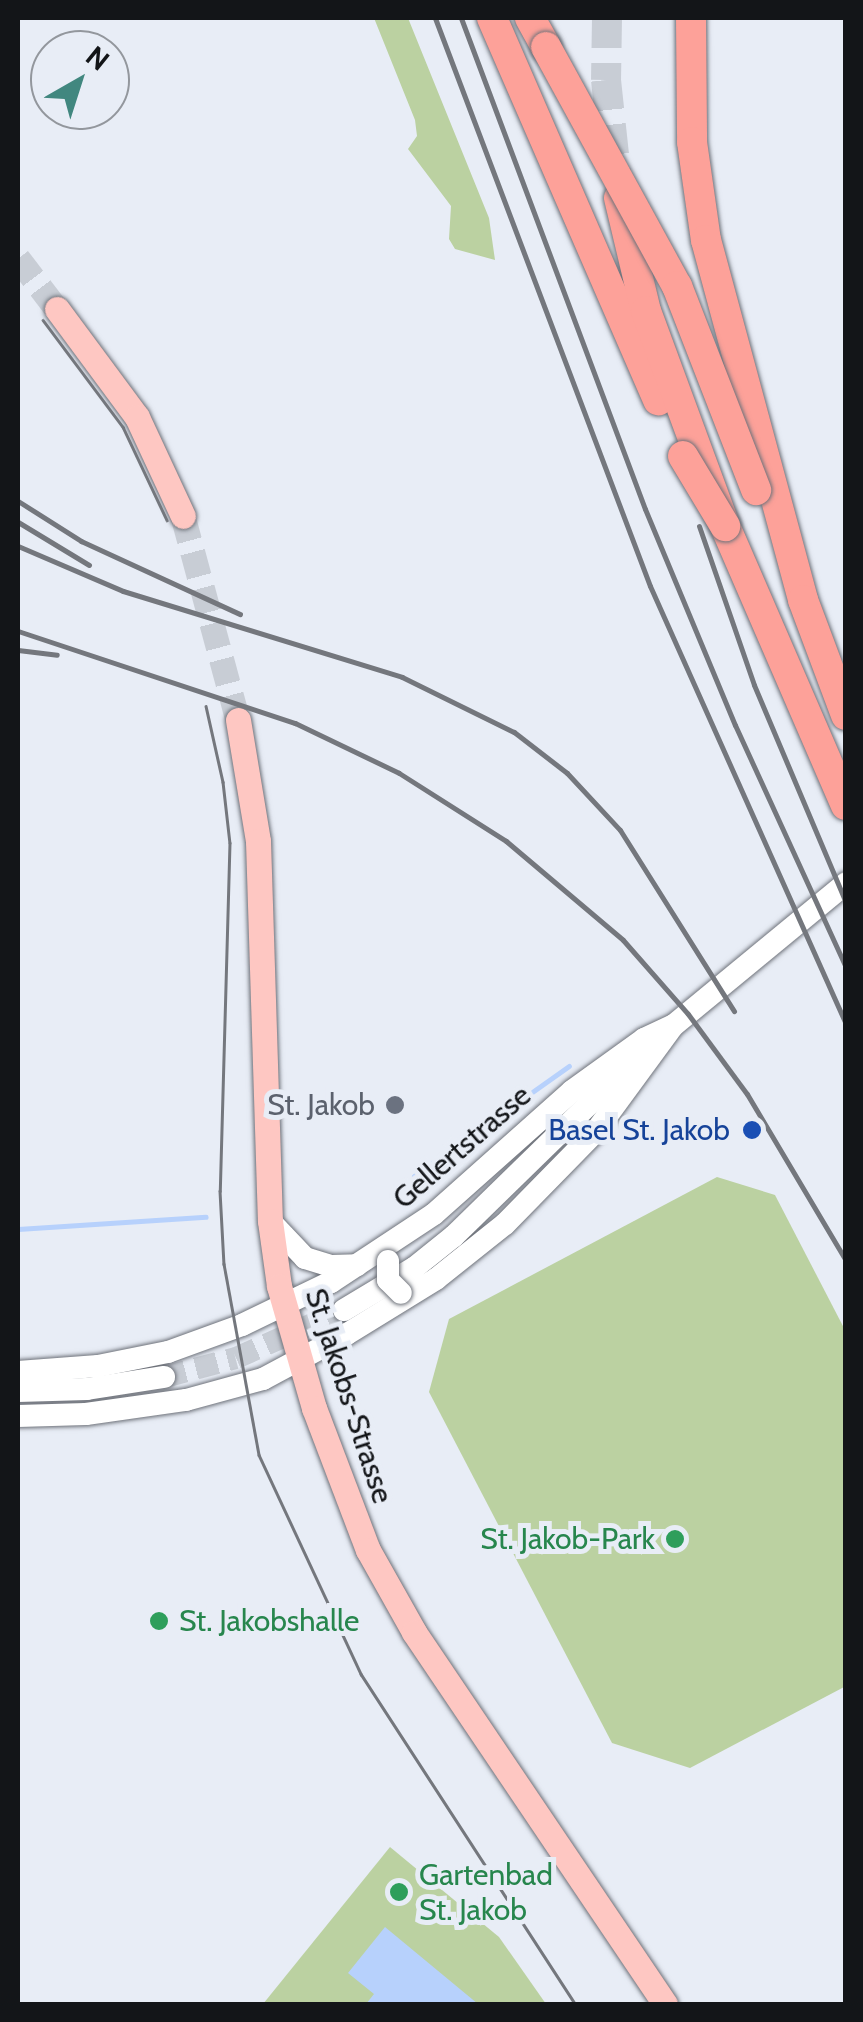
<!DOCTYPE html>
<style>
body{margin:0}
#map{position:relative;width:863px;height:2022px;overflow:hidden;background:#e8edf6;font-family:Cabin,sans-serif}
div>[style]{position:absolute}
.green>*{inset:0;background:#bbd1a1}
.water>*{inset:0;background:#b7d1fc}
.stream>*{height:5px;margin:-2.5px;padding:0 2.5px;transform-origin:2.5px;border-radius:2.5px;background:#b7d1fc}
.secondary-tunnel>*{height:22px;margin-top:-11px;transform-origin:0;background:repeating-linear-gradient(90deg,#c8cdd5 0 22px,transparent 0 33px)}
.primary-tunnel>*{height:25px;margin-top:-12.5px;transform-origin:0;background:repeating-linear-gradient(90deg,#c8cdd5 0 25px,transparent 0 37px)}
.motorway-tunnel>*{height:30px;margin-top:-15px;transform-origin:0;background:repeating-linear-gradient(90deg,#c8cdd5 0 30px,transparent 0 45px)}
.roads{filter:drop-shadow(0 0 2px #6e727a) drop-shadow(0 0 2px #6e727a)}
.secondary>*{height:22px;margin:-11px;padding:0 11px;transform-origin:11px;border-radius:11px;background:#fff}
.primary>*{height:25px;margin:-12.5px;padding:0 12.5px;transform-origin:12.5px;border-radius:12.5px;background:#fec7c2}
.motorway>*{height:30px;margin:-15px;padding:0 15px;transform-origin:15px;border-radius:15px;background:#fda199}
.tram>*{height:2.5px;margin:-1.25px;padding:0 1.25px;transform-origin:1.25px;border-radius:1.25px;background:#74777d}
.rail>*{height:5px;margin:-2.5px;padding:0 2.5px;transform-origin:2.5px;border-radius:2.5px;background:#74777d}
.bridges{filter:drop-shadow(0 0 2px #6e727a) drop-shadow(0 0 2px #6e727a)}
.secondary-bridge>*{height:22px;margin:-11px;padding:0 11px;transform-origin:11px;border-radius:11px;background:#fff}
.motorway-bridge>*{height:30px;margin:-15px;padding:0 15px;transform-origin:15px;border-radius:15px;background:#fda199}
.dots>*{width:28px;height:28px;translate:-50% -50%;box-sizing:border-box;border:5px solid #e8edf6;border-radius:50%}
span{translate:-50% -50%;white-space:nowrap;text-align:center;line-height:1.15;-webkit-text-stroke:10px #e8edf6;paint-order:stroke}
.worship-label{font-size:30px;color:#5b616d}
.right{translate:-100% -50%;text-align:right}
.transit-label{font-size:30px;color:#164399}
.street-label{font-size:30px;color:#131518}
.leisure-label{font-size:30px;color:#27864d}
.left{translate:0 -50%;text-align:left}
.frame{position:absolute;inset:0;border:20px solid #131518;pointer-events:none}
.north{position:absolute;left:30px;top:30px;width:100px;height:100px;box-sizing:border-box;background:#e8edf6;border:2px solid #93979d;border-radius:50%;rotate:39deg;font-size:28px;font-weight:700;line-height:40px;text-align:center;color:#131518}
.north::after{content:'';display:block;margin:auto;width:35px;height:45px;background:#41877f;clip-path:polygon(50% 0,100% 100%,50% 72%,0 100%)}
</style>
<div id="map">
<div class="green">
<i style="clip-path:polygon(374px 18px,408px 18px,489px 218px,495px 260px,455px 249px,449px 239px,451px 206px,408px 149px,417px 136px,415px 120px)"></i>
<i style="clip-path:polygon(717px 1177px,775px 1195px,845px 1330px,846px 1686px,690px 1768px,612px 1743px,429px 1392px,449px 1319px)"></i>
<i style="clip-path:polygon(390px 1847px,499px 1937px,546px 2004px,263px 2004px)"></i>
</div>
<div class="water">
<i style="clip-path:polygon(385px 1927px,478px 2004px,366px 2004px,374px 1994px,348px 1973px)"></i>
</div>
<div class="stream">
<i style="left:414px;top:1176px;width:190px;rotate:-35.4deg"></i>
<i style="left:18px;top:1229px;width:188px;rotate:-3.7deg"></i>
</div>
<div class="secondary-tunnel">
<i style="left:164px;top:1377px;width:74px;rotate:-14.8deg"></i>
<i style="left:236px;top:1358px;width:118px;rotate:-24deg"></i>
</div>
<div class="primary-tunnel">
<i style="left:18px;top:258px;width:64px;rotate:52.6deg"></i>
<i style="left:183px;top:516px;width:211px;rotate:74.9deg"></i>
</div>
<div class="motorway-tunnel">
<i style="left:607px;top:18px;width:62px;rotate:90.9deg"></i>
<i style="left:606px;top:80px;width:95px;rotate:83.9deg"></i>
</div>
<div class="roads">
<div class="secondary">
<i style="left:270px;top:1221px;width:51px;rotate:46.6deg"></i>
<i style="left:305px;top:1258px;width:28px;rotate:17deg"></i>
<i style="left:332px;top:1266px;width:25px;rotate:-2deg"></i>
<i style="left:344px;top:1310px;width:82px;rotate:-31deg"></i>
<i style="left:414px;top:1268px;width:51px;rotate:-38.7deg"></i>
<i style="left:454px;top:1236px;width:249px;rotate:-44.3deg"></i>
<i style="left:18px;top:1372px;width:80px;rotate:-4.3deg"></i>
<i style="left:98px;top:1366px;width:71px;rotate:-11.3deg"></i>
<i style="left:168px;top:1352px;width:79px;rotate:-20deg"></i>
<i style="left:242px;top:1325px;width:99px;rotate:-25.8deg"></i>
<i style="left:331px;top:1282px;width:123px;rotate:-33.4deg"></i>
<i style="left:434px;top:1214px;width:185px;rotate:-41.7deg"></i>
<i style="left:572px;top:1091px;width:89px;rotate:-35.8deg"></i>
<i style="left:644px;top:1039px;width:33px;rotate:-25deg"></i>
<i style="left:674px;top:1025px;width:223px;rotate:-39.5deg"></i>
<i style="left:18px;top:1391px;width:69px;rotate:-1.7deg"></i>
<i style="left:87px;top:1389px;width:78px;rotate:-8.9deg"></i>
<i style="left:18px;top:1416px;width:68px;rotate:-1.7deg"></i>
<i style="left:86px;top:1414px;width:101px;rotate:-8deg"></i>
<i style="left:186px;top:1400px;width:80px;rotate:-15.3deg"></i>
<i style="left:263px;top:1379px;width:95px;rotate:-28.2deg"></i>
<i style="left:347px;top:1334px;width:105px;rotate:-31.7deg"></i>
<i style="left:436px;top:1279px;width:88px;rotate:-38.6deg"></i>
<i style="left:505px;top:1224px;width:130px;rotate:-45.6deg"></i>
<i style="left:596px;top:1131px;width:129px;rotate:-53.8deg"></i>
</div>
<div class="primary">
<i style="left:57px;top:309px;width:134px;rotate:53.5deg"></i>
<i style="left:137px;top:417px;width:109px;rotate:65.1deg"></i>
<i style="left:238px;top:720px;width:123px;rotate:80.6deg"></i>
<i style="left:258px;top:841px;width:380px;rotate:88.2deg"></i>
<i style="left:270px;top:1221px;width:66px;rotate:82.1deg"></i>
<i style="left:279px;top:1286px;width:127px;rotate:74deg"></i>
<i style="left:314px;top:1408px;width:152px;rotate:69.2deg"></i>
<i style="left:368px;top:1550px;width:94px;rotate:60.7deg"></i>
<i style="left:414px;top:1632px;width:449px;rotate:56deg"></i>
</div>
<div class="motorway">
<i style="left:492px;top:18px;width:417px;rotate:66.5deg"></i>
<i style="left:530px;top:18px;width:33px;rotate:61deg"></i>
<i style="left:691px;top:18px;width:124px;rotate:89.5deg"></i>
<i style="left:692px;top:142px;width:99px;rotate:81.9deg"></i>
<i style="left:706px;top:240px;width:373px;rotate:74.9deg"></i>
<i style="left:803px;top:600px;width:123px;rotate:69.5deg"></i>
<i style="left:619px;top:198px;width:116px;rotate:76.6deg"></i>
<i style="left:646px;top:311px;width:229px;rotate:69.8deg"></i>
<i style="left:725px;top:526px;width:304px;rotate:66.6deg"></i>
</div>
</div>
<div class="tram">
<i style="left:43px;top:320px;width:134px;rotate:53.2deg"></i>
<i style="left:123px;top:427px;width:103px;rotate:64.7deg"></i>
<i style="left:206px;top:706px;width:78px;rotate:77.4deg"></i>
<i style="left:223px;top:782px;width:61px;rotate:83.5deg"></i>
<i style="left:230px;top:843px;width:348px;rotate:91.6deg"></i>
<i style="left:220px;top:1191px;width:73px;rotate:86.9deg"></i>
<i style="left:224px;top:1264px;width:194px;rotate:79.6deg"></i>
<i style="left:259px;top:1455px;width:242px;rotate:65deg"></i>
<i style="left:361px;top:1674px;width:393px;rotate:57deg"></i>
</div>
<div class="rail">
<i style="left:435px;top:18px;width:607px;rotate:69.27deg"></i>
<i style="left:650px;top:586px;width:481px;rotate:65.9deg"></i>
<i style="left:461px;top:18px;width:524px;rotate:69.46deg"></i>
<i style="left:645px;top:509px;width:234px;rotate:67.4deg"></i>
<i style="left:735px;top:725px;width:267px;rotate:65.4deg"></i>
<i style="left:18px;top:501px;width:75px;rotate:32.4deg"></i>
<i style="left:81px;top:541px;width:175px;rotate:24.7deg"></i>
<i style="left:18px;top:522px;width:83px;rotate:31.2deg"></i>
<i style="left:699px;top:526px;width:168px;rotate:70.9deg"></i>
<i style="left:754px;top:685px;width:237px;rotate:67.1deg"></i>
<i style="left:18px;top:546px;width:114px;rotate:23.2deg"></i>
<i style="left:123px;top:591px;width:292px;rotate:17.1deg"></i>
<i style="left:402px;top:677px;width:125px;rotate:26.2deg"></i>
<i style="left:514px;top:732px;width:67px;rotate:37.7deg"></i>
<i style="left:567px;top:773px;width:78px;rotate:47.1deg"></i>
<i style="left:620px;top:830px;width:214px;rotate:57.8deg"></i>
<i style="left:18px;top:631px;width:292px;rotate:18.4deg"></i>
<i style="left:295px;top:723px;width:115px;rotate:25.7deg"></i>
<i style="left:399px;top:773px;width:127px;rotate:32.4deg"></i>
<i style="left:506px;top:841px;width:153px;rotate:40.2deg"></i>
<i style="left:623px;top:940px;width:98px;rotate:48.7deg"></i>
<i style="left:688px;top:1014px;width:99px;rotate:53.6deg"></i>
<i style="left:747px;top:1094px;width:194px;rotate:59.3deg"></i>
<i style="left:18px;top:650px;width:39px;rotate:7deg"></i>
</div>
<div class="bridges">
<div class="secondary-bridge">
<i style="left:388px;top:1261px;width:19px;rotate:90deg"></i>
<i style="left:388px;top:1280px;width:18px;rotate:45deg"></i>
</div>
<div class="motorway-bridge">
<i style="left:546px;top:47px;width:273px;rotate:61.3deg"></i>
<i style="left:677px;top:286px;width:219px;rotate:68.8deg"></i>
<i style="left:683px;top:456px;width:82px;rotate:59deg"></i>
</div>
</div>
<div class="dots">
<i style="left:395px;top:1105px;background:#6b7280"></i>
<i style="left:752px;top:1130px;background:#1a4fb4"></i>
<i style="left:675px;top:1539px;background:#2e9e5b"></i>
<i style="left:159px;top:1621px;background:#2e9e5b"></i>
<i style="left:399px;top:1892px;background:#2e9e5b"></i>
</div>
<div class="worship-label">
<span class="right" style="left:375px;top:1105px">St. Jakob</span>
</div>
<div class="transit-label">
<span class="right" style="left:730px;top:1130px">Basel St. Jakob</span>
</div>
<div class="street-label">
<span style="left:462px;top:1147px;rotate:-41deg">Gellertstrasse</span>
<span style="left:349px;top:1396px;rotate:72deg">St. Jakobs-Strasse</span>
</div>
<div class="leisure-label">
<span class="right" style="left:655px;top:1539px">St. Jakob-Park</span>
<span class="left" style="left:179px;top:1621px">St. Jakobshalle</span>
<span class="left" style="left:419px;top:1892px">Gartenbad<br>St. Jakob</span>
</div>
<div class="frame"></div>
<div class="north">N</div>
</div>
